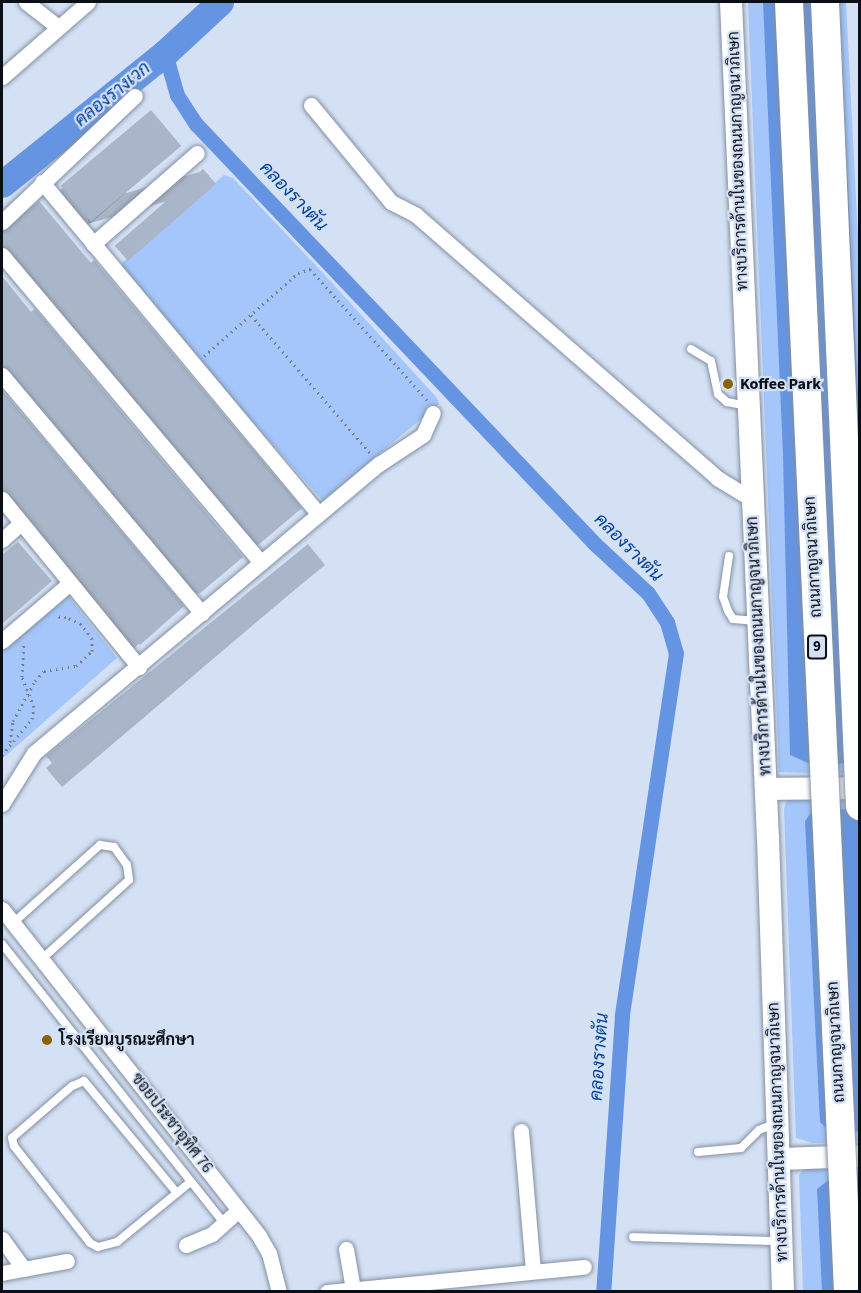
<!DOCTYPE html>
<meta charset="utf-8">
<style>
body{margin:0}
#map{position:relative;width:861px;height:1293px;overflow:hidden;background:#d4e1f5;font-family:"Source Sans 3",Sarabun,sans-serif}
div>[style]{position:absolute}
.green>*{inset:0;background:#a4c6fb}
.water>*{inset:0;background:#6595e2}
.shadow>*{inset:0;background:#0003;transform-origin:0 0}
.canal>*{height:15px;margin:-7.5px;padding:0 7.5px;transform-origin:7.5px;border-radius:7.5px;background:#6595e2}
.river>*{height:27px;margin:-13.5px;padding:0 13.5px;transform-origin:13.5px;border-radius:13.5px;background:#6595e2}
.building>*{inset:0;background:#a9b6c9;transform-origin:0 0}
.path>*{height:3px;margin-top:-1.5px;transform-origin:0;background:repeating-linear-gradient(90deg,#767f8d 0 1.5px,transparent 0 6px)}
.roads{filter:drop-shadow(0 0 2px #838fa1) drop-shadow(0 0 2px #838fa1)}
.service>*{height:8px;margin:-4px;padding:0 4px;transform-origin:4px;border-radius:4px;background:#fff}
.minor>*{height:15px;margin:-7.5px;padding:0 7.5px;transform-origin:7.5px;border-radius:7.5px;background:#fff}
.secondary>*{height:22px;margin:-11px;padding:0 11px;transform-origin:11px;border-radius:11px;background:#fff}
.bridges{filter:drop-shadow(0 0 2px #838fa1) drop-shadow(0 0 2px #838fa1)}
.motorway-bridge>*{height:28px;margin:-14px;padding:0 14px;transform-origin:14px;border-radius:14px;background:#fff}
.dots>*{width:16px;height:16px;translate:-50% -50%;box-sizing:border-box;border:3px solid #d4e1f5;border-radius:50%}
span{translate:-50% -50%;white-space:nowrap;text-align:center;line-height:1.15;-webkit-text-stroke:4.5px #d4e1f5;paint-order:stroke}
.shield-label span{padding:2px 4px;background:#d4e1f5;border:2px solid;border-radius:4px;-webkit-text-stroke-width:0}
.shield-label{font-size:15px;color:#0a0e15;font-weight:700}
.street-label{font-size:16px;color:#0a0e15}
.poi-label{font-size:16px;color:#0a0e15;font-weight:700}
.left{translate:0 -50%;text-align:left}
.water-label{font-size:18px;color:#004098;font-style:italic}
.frame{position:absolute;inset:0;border:3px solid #0a0e15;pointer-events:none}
</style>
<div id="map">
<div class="green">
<i style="clip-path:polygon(748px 2px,846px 2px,860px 275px,860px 771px,834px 774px,779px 772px)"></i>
<i style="clip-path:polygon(224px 175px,233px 178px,323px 273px,437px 398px,439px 404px,323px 501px,120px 272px,122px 263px)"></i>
<i style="clip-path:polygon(68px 596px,117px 658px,2px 759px,2px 651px)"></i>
<i style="clip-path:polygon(787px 798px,859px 799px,859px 1141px,813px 1143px,796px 1138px,784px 809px)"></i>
<i style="clip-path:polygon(859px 1163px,859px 1291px,803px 1291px,799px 1175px,804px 1169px)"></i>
</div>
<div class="water">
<i style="clip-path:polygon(763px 2px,839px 2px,859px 419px,860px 760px,838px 764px,808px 763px,790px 755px,783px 454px)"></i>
<i style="clip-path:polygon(849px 809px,859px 815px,859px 1131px,853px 1132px,828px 1130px,820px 1122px,805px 821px,813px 810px)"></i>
<i style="clip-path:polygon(859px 1171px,859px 1291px,822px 1291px,817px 1189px,835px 1175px)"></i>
</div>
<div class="shadow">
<i style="clip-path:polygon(174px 151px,85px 228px,57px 193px,63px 188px)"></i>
<i style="left:203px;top:171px;width:19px;height:124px;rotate:74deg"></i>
<i style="clip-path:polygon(39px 203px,294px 514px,252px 549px,2px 248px,2px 233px)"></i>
<i style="clip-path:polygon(2px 279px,235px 562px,192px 598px,2px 374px)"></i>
<i style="clip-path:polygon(2px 392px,182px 606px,133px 649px,2px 491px)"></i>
<i style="clip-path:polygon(17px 544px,44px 587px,2px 622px,2px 557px)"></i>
<i style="clip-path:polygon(318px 570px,62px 787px,46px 768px,52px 763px)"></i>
</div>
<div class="canal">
<i style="left:165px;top:53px;width:44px;rotate:74.1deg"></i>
<i style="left:177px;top:95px;width:35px;rotate:57deg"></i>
<i style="left:196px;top:124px;width:579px;rotate:46.47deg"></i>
<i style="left:595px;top:544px;width:72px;rotate:42.8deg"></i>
<i style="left:648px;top:593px;width:35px;rotate:57deg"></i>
<i style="left:667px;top:622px;width:32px;rotate:74deg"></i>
<i style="left:676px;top:653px;width:367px;rotate:98.5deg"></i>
<i style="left:622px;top:1016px;width:277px;rotate:93.9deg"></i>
</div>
<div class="river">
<i style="left:2px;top:184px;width:209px;rotate:-38.8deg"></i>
<i style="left:165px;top:53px;width:75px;rotate:-42.8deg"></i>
</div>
<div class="building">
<i style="left:151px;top:110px;width:47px;height:118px;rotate:50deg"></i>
<i style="left:203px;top:169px;width:20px;height:117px;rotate:49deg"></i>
<i style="clip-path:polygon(39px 201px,91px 263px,94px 260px,302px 508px,258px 545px,2px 237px,2px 231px)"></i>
<i style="clip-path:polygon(2px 276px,31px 312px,35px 309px,243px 557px,199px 594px,9px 369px,2px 365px)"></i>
<i style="clip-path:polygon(2px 390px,184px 606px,140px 645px,2px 477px)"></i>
<i style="clip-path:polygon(18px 542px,52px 581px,2px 624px,2px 555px)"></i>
<i style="left:308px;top:544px;width:27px;height:337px;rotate:51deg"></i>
</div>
<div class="path">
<i style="left:251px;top:315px;width:182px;rotate:49.2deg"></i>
<i style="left:204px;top:356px;width:125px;rotate:-41.4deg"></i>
<i style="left:298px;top:273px;width:13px;rotate:-18deg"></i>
<i style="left:310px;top:269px;width:177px;rotate:48.2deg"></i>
<i style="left:10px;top:742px;width:21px;rotate:-82deg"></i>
<i style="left:13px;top:721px;width:46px;rotate:-61.2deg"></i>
<i style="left:35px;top:681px;width:13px;rotate:-48deg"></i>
<i style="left:44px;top:671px;width:32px;rotate:-9deg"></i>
<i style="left:76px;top:666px;width:22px;rotate:-43deg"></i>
<i style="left:92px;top:651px;width:12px;rotate:-90deg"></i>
<i style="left:92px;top:639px;width:19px;rotate:-126deg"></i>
<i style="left:81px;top:624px;width:17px;rotate:-155deg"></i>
<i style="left:66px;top:617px;width:12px;rotate:-175deg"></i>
<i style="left:2px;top:755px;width:47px;rotate:-50.2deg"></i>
<i style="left:32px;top:719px;width:12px;rotate:-81deg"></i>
<i style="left:34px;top:707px;width:32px;rotate:-112deg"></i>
<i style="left:22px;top:677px;width:35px;rotate:-87deg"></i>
</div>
<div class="roads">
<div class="service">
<i style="left:691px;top:349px;width:23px;rotate:31deg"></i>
<i style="left:711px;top:361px;width:34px;rotate:78deg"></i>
<i style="left:718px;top:394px;width:12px;rotate:42deg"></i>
<i style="left:727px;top:402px;width:20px;rotate:11deg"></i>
<i style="left:729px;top:556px;width:41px;rotate:98.3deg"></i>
<i style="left:723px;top:597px;width:15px;rotate:70deg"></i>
<i style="left:728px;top:611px;width:9px;rotate:58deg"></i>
<i style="left:733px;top:619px;width:23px;rotate:5deg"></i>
<i style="left:13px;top:923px;width:117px;rotate:-41.9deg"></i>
<i style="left:100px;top:845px;width:14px;rotate:8deg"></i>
<i style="left:114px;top:847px;width:22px;rotate:54deg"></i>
<i style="left:127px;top:865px;width:15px;rotate:82deg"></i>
<i style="left:129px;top:880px;width:118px;rotate:137.8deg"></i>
<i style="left:2px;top:944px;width:355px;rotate:51.5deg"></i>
<i style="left:698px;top:1152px;width:43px;rotate:-5.3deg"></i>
<i style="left:741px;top:1148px;width:25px;rotate:-45deg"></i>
<i style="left:759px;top:1130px;width:18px;rotate:-22deg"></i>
<i style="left:177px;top:1193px;width:146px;rotate:-129.7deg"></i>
<i style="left:84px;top:1081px;width:13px;rotate:157deg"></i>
<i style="left:72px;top:1086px;width:79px;rotate:139.1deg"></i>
<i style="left:12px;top:1138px;width:8px;rotate:76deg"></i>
<i style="left:14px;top:1146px;width:123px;rotate:51.9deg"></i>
<i style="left:90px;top:1243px;width:9px;rotate:27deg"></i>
<i style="left:98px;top:1247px;width:20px;rotate:-15deg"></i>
<i style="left:117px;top:1242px;width:93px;rotate:-39.3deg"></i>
<i style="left:633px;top:1237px;width:146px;rotate:1.6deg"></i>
</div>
<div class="minor">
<i style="left:26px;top:2px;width:41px;rotate:38deg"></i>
<i style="left:2px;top:77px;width:114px;rotate:-41.1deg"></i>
<i style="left:311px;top:105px;width:126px;rotate:50.5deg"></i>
<i style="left:391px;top:202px;width:28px;rotate:27deg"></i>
<i style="left:416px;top:215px;width:400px;rotate:41.1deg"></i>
<i style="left:717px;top:478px;width:42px;rotate:31.4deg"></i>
<i style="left:42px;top:182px;width:432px;rotate:50.2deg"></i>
<i style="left:2px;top:222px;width:183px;rotate:-43.5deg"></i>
<i style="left:93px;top:244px;width:138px;rotate:-41.2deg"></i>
<i style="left:2px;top:255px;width:402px;rotate:49.9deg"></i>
<i style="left:2px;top:375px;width:311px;rotate:50deg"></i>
<i style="left:2px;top:499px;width:217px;rotate:50.8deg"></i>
<i style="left:2px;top:540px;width:25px;rotate:-42deg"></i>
<i style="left:2px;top:641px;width:89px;rotate:-40.5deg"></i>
<i style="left:2px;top:804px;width:60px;rotate:-57.9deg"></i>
<i style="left:34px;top:753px;width:450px;rotate:-40deg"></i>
<i style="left:379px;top:464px;width:53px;rotate:-33.4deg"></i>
<i style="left:423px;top:435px;width:24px;rotate:-66deg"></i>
<i style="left:2px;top:909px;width:416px;rotate:51.8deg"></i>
<i style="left:259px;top:1236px;width:20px;rotate:60deg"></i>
<i style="left:269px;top:1253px;width:40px;rotate:75.6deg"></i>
<i style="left:521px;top:1131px;width:140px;rotate:85.1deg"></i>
<i style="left:2px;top:1239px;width:37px;rotate:54deg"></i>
<i style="left:186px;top:1245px;width:28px;rotate:-23deg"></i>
<i style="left:212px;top:1234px;width:36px;rotate:-42deg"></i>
<i style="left:346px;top:1249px;width:41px;rotate:80.1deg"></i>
<i style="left:2px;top:1273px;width:66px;rotate:-10.5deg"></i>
<i style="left:327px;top:1292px;width:258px;rotate:-5.6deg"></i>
</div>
<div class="secondary">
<i style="left:731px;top:2px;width:837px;rotate:87.47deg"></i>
<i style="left:768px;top:838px;width:454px;rotate:88.1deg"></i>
<i style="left:766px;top:789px;width:94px;rotate:-0.6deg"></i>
<i style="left:779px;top:1159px;width:81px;rotate:-2.1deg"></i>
</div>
</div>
<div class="bridges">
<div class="motorway-bridge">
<i style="left:789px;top:2px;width:1291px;rotate:87.38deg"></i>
<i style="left:825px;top:2px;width:805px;rotate:87.51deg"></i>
</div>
</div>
<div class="dots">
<i style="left:728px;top:384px;background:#8b6103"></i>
<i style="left:47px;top:1040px;background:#8b6103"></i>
</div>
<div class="shield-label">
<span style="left:817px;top:647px">9</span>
</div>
<div class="street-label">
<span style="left:738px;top:161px;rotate:-92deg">ทางบริการด้านในของถนนกาญจนาภิเษก</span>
<span style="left:813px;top:557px;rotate:-93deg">ถนนกาญจนาภิเษก</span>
<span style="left:759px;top:646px;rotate:-93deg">ทางบริการด้านในของถนนกาญจนาภิเษก</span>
<span style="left:836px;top:1042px;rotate:-93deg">ถนนกาญจนาภิเษก</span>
<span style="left:172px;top:1123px;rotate:52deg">ซอยประชาอุทิศ 76</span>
<span style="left:778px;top:1132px;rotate:-92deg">ทางบริการด้านในของถนนกาญจนาภิเษก</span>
</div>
<div class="poi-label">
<span class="left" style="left:740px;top:384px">Koffee Park</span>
<span class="left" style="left:59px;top:1040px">โรงเรียนบูรณะศึกษา</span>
</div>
<div class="water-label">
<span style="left:113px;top:95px;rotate:-39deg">คลองรางเวก</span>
<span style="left:293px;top:197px;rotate:46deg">คลองรางตัน</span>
<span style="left:628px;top:548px;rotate:45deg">คลองรางตัน</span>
<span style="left:600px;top:1057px;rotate:-86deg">คลองรางตัน</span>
</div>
<div class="frame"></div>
</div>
